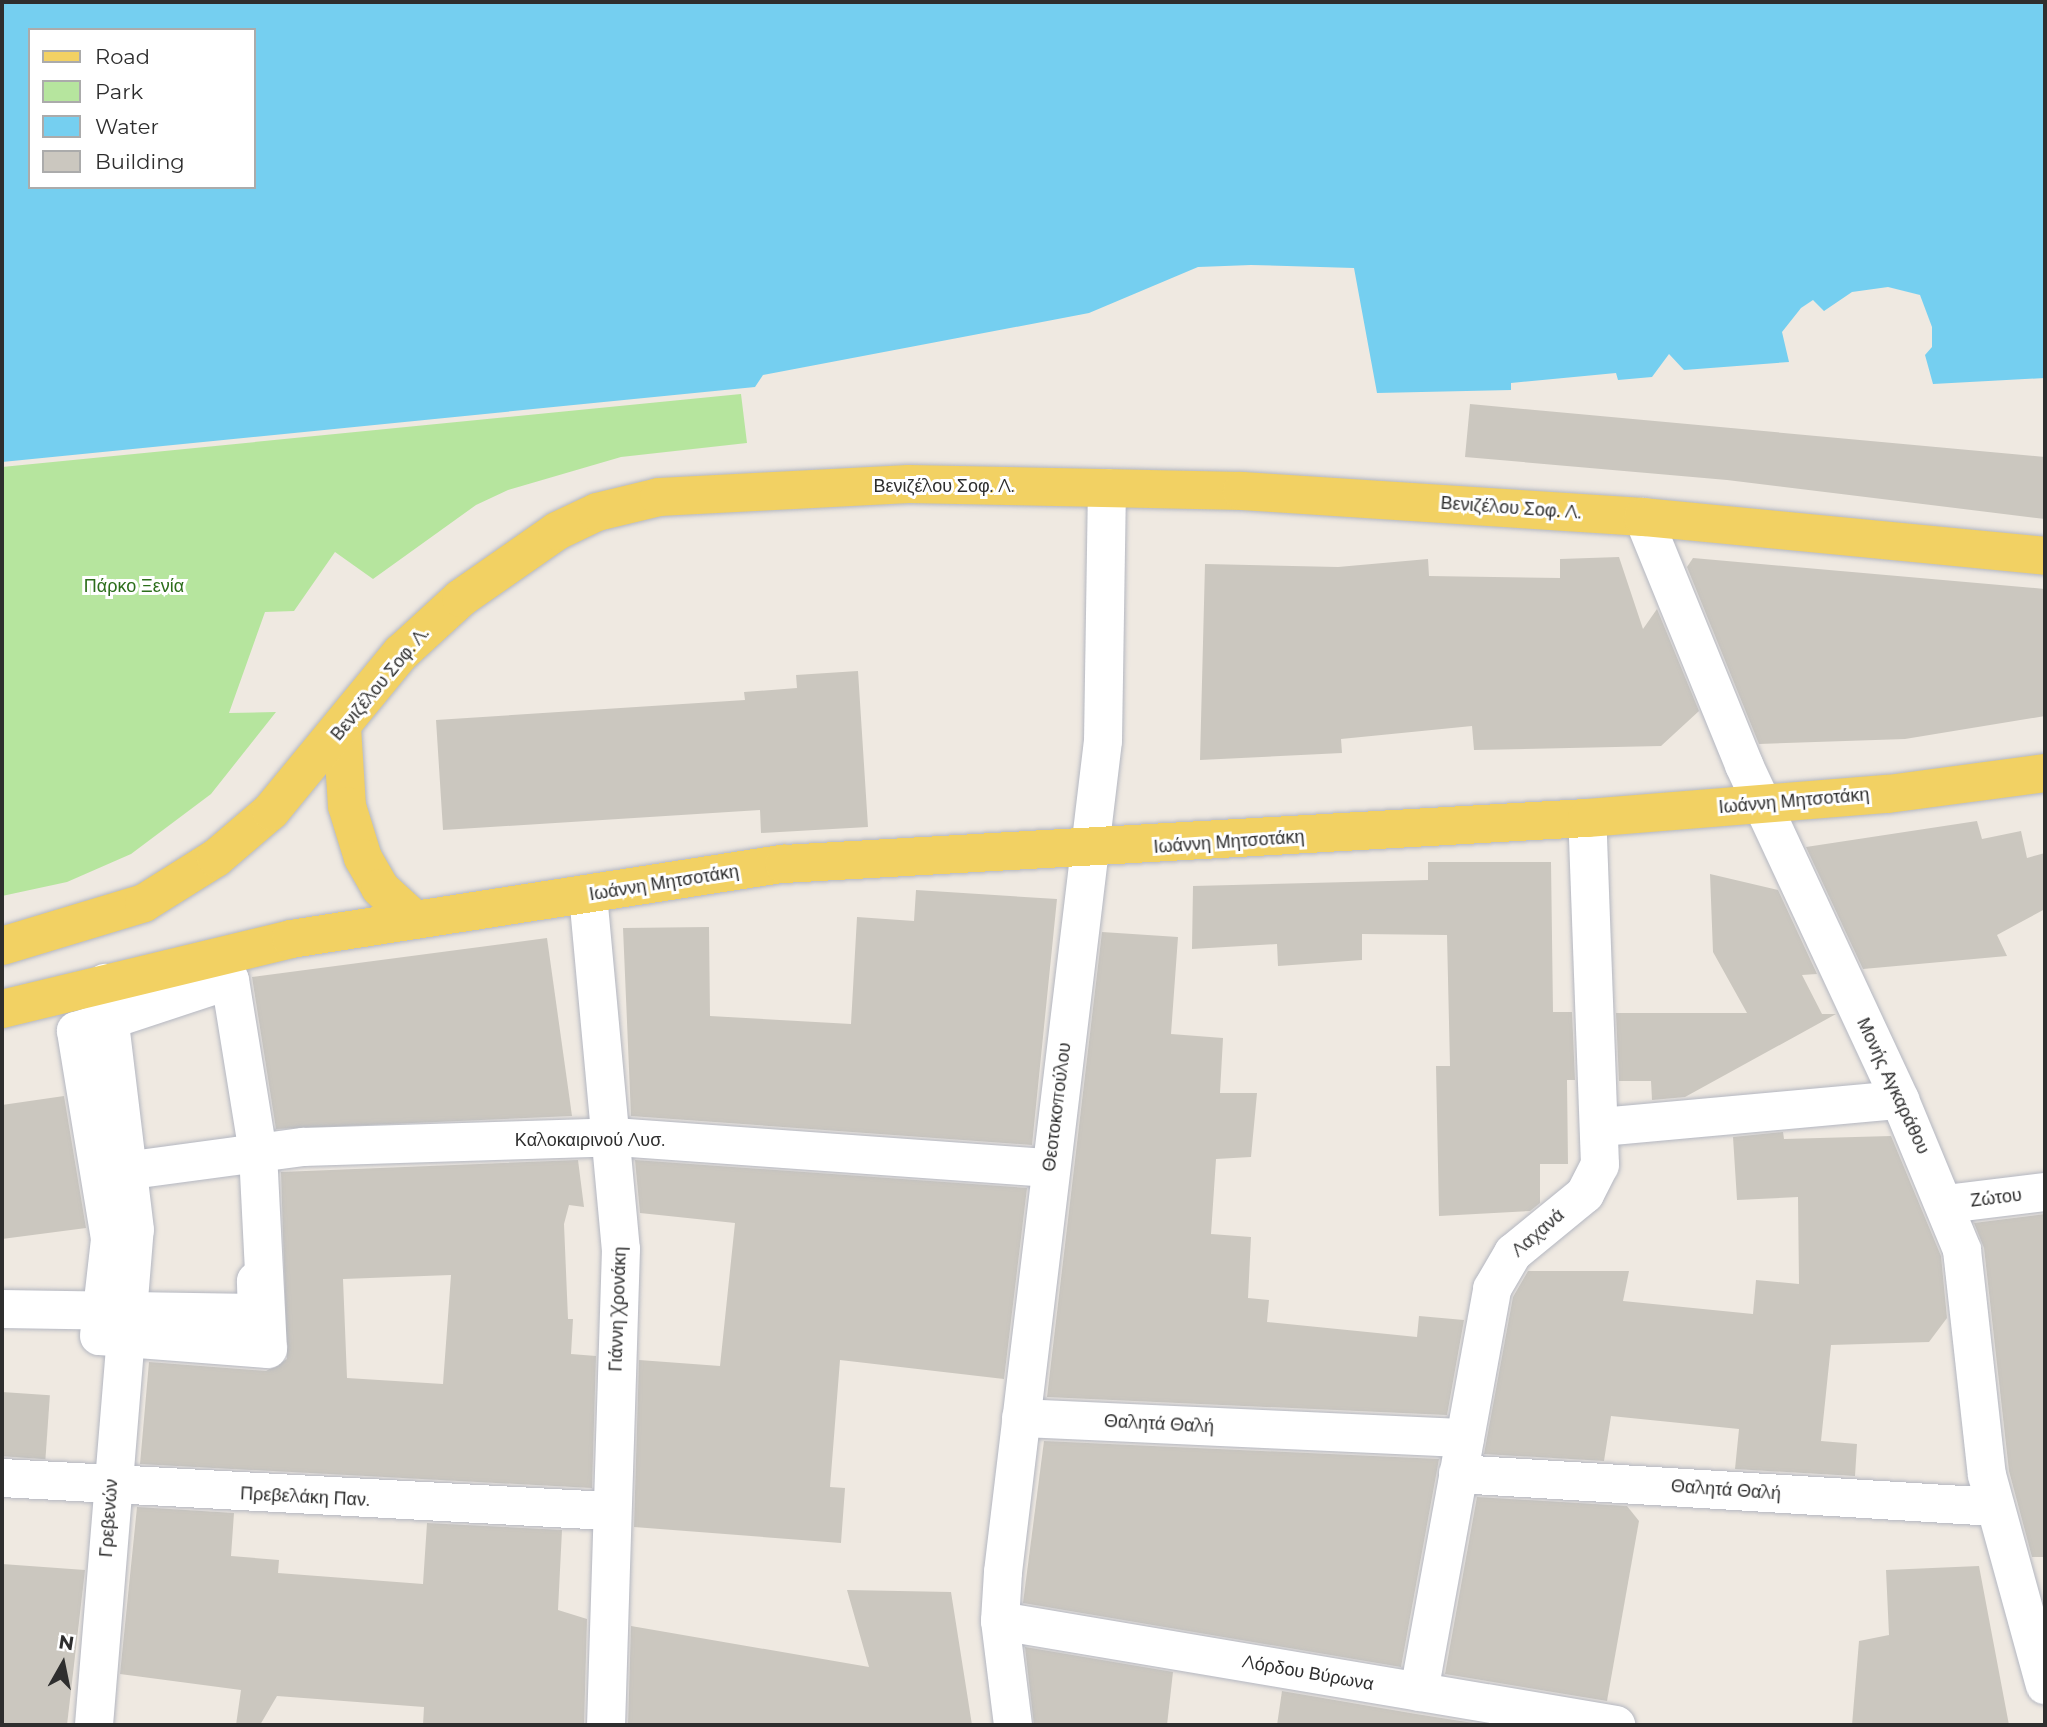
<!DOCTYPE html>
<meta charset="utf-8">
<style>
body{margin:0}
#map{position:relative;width:2047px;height:1727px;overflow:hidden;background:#efe9e1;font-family:Montserrat,sans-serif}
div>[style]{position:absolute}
.green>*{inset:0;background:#b6e59e}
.water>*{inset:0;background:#75cff0}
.building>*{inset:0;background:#cbc7bf;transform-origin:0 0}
.roads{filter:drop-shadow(0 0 2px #b4b7c1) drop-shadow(0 0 2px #b4b7c1)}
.pedestrian>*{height:38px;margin:-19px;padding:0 19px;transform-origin:19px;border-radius:19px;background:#fff}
.minor>*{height:38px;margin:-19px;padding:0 19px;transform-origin:19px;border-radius:19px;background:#fff}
.primary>*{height:38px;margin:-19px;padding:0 19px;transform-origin:19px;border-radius:19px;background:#f2d163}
span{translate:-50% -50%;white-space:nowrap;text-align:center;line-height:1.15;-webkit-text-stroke:6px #fff;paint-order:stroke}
.street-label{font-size:18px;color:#2e2e2e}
.park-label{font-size:18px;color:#2c6e1b}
.frame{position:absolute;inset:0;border:4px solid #2e2e2e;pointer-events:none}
.legend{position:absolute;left:28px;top:28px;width:228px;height:161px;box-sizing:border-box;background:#fff;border:2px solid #ababab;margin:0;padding:9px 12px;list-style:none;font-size:21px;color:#2e2e2e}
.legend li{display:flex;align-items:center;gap:14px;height:35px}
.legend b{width:35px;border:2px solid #ababab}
.north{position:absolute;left:28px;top:1629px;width:70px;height:70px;-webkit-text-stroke:5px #fff;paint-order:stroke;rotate:9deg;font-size:19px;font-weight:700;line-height:28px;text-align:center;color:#2e2e2e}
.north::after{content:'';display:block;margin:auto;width:24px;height:32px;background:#2e2e2e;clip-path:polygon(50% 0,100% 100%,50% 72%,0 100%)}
</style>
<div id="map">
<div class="green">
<i style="clip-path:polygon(741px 394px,747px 443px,621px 457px,508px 490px,476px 505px,373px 579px,335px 552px,294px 611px,265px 612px,229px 713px,276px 712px,211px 794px,131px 854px,67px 882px,2px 896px,2px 467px)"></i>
</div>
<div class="water">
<i style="clip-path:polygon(evenodd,2px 2px,2045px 2px,2045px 378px,1933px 384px,1925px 355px,1932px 347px,1932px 327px,1920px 295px,1888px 287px,1852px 292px,1824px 311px,1813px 300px,1801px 308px,1782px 332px,1789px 362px,1684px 370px,1669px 354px,1652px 377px,1618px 380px,1616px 373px,1511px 383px,1511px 390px,1377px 393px,1354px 268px,1251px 265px,1198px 267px,1089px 313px,763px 375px,755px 387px,2px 462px,2px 2px,30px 30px,254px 30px,254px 187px,30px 187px,30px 30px)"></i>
</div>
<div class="building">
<i style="clip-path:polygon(1470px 404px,2045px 457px,2045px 519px,1727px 480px,1465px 457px)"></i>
<i style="clip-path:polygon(1619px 557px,1643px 629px,1657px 609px,1699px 711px,1661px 746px,1474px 750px,1472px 726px,1341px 739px,1342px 753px,1200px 760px,1205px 564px,1338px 567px,1428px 559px,1429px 576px,1560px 578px,1560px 559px)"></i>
<i style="clip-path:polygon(1693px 558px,2045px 589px,2045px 716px,1905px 739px,1759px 744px,1687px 567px)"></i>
<i style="clip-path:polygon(858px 671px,868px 827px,761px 833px,760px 810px,443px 830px,436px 720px,745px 700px,744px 692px,797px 688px,796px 675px)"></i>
<i style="clip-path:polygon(1977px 821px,1982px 839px,2021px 831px,2027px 858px,2045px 853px,2045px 909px,1997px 935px,2007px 956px,1863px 969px,1806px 847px)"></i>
<i style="clip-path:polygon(1428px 862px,1551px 862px,1553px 1012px,1572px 1012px,1575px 1080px,1567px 1080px,1568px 1164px,1540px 1164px,1540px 1203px,1530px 1211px,1439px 1216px,1436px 1066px,1450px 1066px,1447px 935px,1362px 934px,1362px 960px,1278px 966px,1277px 944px,1192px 949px,1193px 886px,1428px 880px)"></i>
<i style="clip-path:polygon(1710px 874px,1778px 890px,1817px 974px,1802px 975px,1822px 1014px,1836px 1014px,1685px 1097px,1652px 1100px,1651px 1081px,1619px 1081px,1616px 1013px,1747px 1013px,1713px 952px)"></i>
<i style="clip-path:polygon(916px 890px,1057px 899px,1032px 1145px,631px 1116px,623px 928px,709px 927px,710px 1016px,851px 1024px,857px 917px,914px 921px)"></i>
<i style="clip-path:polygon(1102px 932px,1178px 937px,1171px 1034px,1223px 1038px,1220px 1093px,1257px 1093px,1251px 1157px,1216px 1159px,1211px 1234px,1251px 1237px,1248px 1298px,1269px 1300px,1267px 1322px,1417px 1337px,1419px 1316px,1464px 1320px,1447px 1415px,1047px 1397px)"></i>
<i style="clip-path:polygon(547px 938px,572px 1116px,276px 1129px,252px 977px)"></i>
<i style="clip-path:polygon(64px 1096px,86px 1228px,2px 1239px,2px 1105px)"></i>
<i style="clip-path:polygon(1783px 1132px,1784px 1139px,1891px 1136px,1941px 1256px,1947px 1318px,1929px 1342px,1831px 1345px,1821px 1441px,1857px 1444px,1855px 1476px,1735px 1469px,1739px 1429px,1611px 1416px,1604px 1461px,1484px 1454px,1513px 1297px,1528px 1271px,1629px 1271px,1623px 1301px,1753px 1314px,1756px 1280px,1799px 1284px,1798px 1197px,1737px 1200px,1733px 1137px)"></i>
<i style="clip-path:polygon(evenodd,578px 1160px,584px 1207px,569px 1205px,564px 1224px,568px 1319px,573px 1319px,571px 1354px,596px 1356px,592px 1488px,140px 1464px,149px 1362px,266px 1371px,287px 1359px,281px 1172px,578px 1160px,451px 1275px,443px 1384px,347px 1378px,343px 1279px,451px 1275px)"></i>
<i style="clip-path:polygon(635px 1160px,1027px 1188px,1004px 1379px,840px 1360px,830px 1487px,845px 1488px,841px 1543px,634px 1527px,639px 1360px,720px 1366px,735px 1223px,640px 1213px)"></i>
<i style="clip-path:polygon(2045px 1214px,2045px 1557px,2032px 1557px,2009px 1471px,1984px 1248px,1974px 1223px)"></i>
<i style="left:2px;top:1392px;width:48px;height:64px;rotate:4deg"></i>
<i style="clip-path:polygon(1044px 1441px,1439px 1459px,1401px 1667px,1023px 1603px)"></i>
<i style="clip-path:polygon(1477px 1497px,1627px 1506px,1639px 1521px,1607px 1701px,1445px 1674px)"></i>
<i style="clip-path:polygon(137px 1507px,234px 1513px,231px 1556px,279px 1560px,278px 1573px,423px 1584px,427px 1523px,562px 1530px,558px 1610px,587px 1619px,584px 1725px,423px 1725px,424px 1707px,277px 1696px,260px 1725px,236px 1725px,241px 1690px,120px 1674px)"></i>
<i style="clip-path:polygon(2px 1564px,85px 1570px,67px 1725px,2px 1725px)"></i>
<i style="clip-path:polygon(1979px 1566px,2009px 1725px,1852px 1725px,1859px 1641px,1889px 1635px,1886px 1570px)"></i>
<i style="clip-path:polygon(847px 1590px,951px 1592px,972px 1725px,628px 1725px,631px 1626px,869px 1667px)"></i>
<i style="clip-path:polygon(1025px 1647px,1173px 1672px,1167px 1725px,1034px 1725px)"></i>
<i style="clip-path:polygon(1282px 1691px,1416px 1714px,1486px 1725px,1277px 1725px)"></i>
</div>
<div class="roads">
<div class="pedestrian">
<i style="left:230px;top:980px;width:175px;rotate:80.8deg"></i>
<i style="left:258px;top:1153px;width:196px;rotate:87.1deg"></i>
<i style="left:268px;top:1349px;width:169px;rotate:-175.6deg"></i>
<i style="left:99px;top:1336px;width:98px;rotate:-83.5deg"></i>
<i style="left:110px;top:1239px;width:211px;rotate:-99.3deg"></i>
<i style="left:76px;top:1031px;width:162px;rotate:-18.3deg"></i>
<i style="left:132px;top:1170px;width:173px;rotate:-7.7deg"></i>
<i style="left:303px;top:1147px;width:312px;rotate:-1.8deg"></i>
<i style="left:1946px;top:1204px;width:100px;rotate:-6.9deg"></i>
<i style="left:2px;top:1309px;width:255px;rotate:0.9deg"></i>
<i style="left:257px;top:1313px;width:32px;rotate:-92deg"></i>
</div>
<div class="minor">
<i style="left:1643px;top:517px;width:268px;rotate:67.8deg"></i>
<i style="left:1744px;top:765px;width:370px;rotate:65deg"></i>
<i style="left:1900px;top:1100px;width:162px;rotate:67.5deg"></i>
<i style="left:1962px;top:1250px;width:226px;rotate:83.7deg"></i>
<i style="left:1987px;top:1475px;width:218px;rotate:74.6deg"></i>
<i style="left:588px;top:895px;width:356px;rotate:84.7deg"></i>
<i style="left:621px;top:1249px;width:476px;rotate:91.8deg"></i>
<i style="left:1601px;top:1127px;width:300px;rotate:-5.2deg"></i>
<i style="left:615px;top:1137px;width:434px;rotate:4.1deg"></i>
<i style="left:1021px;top:1418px;width:444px;rotate:2.6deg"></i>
<i style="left:1458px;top:1474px;width:538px;rotate:3.52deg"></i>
<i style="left:2px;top:1478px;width:607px;rotate:3.12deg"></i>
<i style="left:1000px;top:1621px;width:625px;rotate:9.58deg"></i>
<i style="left:1419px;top:1692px;width:410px;rotate:-79.7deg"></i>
<i style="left:1492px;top:1289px;width:42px;rotate:-59.7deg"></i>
<i style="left:1513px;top:1253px;width:93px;rotate:-39.3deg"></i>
<i style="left:1585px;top:1194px;width:33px;rotate:-63deg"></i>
<i style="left:1600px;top:1165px;width:347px;rotate:-92.1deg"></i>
<i style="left:94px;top:1725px;width:497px;rotate:-85.3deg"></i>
<i style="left:135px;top:1230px;width:249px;rotate:-96.9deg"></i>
<i style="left:1013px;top:1725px;width:105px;rotate:-97.1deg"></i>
<i style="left:1000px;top:1621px;width:49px;rotate:-86.5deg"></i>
<i style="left:1003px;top:1572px;width:837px;rotate:-83.14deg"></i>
<i style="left:1103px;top:741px;width:253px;rotate:-89.1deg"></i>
</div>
<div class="primary">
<i style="left:342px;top:727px;width:79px;rotate:86.4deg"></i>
<i style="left:347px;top:806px;width:54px;rotate:72.9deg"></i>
<i style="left:363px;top:858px;width:34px;rotate:60deg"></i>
<i style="left:380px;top:888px;width:46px;rotate:42.4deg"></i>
<i style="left:2px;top:946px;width:148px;rotate:-16.8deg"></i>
<i style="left:144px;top:903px;width:85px;rotate:-32deg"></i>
<i style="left:216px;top:858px;width:72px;rotate:-40.5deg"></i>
<i style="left:271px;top:811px;width:205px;rotate:-50.6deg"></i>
<i style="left:401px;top:653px;width:81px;rotate:-42.5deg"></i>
<i style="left:461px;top:598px;width:117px;rotate:-34.9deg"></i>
<i style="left:557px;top:531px;width:44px;rotate:-25.4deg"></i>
<i style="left:597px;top:512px;width:64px;rotate:-13.6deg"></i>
<i style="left:659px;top:497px;width:250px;rotate:-3deg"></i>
<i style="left:909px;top:484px;width:333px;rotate:1.2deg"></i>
<i style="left:1242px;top:491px;width:402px;rotate:3.7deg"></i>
<i style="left:1643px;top:517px;width:404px;rotate:5.5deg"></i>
<i style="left:2px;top:1009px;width:297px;rotate:-13.6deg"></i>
<i style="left:291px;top:939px;width:499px;rotate:-8.7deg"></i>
<i style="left:784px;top:864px;width:804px;rotate:-3.28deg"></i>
<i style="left:1587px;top:818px;width:302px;rotate:-4.6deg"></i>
<i style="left:1888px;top:794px;width:158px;rotate:-7.6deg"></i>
</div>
</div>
<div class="street-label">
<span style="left:944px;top:486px">Βενιζέλου Σοφ. Λ.</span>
<span style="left:1511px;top:508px;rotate:4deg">Βενιζέλου Σοφ. Λ.</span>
<span style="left:380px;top:684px;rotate:-50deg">Βενιζέλου Σοφ. Λ.</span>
<span style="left:1794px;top:801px;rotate:-5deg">Ιωάννη Μητσοτάκη</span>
<span style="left:1229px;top:842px;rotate:-4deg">Ιωάννη Μητσοτάκη</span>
<span style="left:664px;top:883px;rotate:-9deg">Ιωάννη Μητσοτάκη</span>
<span style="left:1893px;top:1086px;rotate:65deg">Μονής Αγκαράθου</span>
<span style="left:1057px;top:1107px;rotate:-83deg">Θεοτοκοπούλου</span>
<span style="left:590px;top:1140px">Καλοκαιρινού Λυσ.</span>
<span style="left:1996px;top:1198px;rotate:-7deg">Ζώτου</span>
<span style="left:1538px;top:1233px;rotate:-41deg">Λαχανά</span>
<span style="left:618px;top:1309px;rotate:-88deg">Γιάννη Χρονάκη</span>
<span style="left:1159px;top:1424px;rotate:3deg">Θαλητά Θαλή</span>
<span style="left:1726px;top:1490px;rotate:4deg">Θαλητά Θαλή</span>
<span style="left:305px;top:1497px;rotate:3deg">Πρεβελάκη Παν.</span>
<span style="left:109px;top:1518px;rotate:-86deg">Γρεβενών</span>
<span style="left:1308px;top:1673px;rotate:10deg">Λόρδου Βύρωνα</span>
</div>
<div class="park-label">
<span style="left:134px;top:586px">Πάρκο Ξενία</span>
</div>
<div class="frame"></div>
<ul class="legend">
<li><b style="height:9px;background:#f2d163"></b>Road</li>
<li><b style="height:19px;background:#b6e59e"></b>Park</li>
<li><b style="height:19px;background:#75cff0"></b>Water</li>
<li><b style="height:19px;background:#cbc7bf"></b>Building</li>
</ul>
<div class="north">N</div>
</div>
